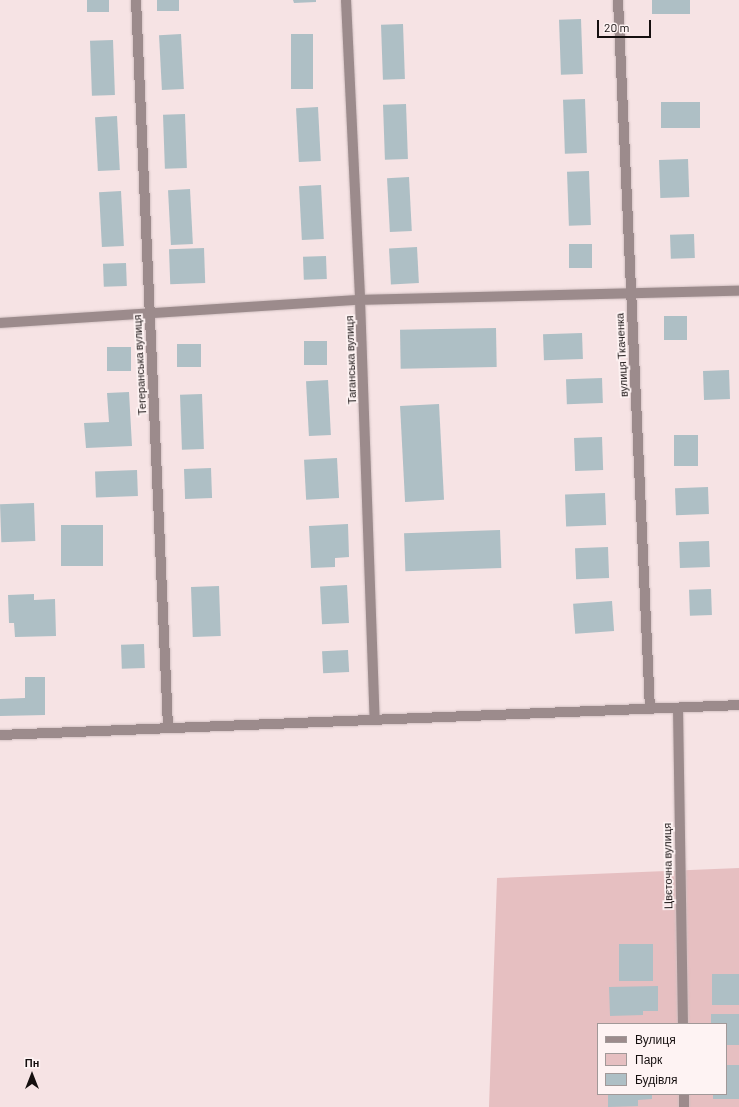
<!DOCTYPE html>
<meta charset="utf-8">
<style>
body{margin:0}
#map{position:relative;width:739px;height:1107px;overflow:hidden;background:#f6e3e4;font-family:Barlow,sans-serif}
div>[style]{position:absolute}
.green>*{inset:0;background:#e6bfc1}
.building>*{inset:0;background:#aebfc5;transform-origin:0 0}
.roads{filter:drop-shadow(0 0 1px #d2c1c2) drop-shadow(0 0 1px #d2c1c2)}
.minor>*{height:10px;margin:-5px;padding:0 5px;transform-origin:5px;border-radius:5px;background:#9c8b8c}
span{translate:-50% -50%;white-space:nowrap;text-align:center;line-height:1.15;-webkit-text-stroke:3.5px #fef3f3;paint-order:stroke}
.street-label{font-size:11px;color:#150f0f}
.legend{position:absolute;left:597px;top:1023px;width:130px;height:72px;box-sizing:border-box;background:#fef3f3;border:1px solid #a19898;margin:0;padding:5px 7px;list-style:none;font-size:12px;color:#150f0f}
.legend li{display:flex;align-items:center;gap:8px;height:20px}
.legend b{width:20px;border:1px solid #a19898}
.north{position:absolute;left:12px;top:1055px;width:40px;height:40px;-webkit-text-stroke:3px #fef3f3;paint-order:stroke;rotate:0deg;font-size:11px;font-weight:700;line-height:16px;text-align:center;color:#150f0f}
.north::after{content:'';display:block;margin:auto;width:14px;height:18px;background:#150f0f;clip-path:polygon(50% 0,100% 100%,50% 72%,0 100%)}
.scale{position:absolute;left:597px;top:20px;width:54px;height:18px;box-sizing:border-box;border:2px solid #150f0f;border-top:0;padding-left:5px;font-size:12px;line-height:14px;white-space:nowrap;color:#150f0f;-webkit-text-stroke:3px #fef3f3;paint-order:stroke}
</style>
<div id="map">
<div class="green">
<i style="clip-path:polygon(evenodd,739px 868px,739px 1107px,489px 1107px,497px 878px,739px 868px,598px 1024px,726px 1024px,726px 1094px,598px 1094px,598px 1024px)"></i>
</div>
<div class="building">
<i style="left:87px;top:0;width:22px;height:12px"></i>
<i style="left:157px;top:0;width:22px;height:11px"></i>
<i style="clip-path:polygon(293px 0,316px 0,316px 2px,294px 3px)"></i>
<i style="left:652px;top:0;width:38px;height:14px"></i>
<i style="left:581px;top:19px;width:55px;height:22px;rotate:88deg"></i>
<i style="left:403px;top:24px;width:55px;height:22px;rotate:88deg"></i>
<i style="left:181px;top:34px;width:55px;height:22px;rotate:87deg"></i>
<i style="left:291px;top:34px;width:22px;height:55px"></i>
<i style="left:113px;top:40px;width:55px;height:23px;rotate:88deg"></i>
<i style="left:585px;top:99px;width:54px;height:22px;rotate:88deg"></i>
<i style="left:700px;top:102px;width:26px;height:39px;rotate:90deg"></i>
<i style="left:406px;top:104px;width:55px;height:23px;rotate:88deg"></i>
<i style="left:318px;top:107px;width:54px;height:22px;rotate:87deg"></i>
<i style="left:185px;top:114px;width:54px;height:22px;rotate:88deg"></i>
<i style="left:117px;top:116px;width:54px;height:22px;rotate:87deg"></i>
<i style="left:688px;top:159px;width:38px;height:29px;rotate:88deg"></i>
<i style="left:589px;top:171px;width:54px;height:22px;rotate:88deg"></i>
<i style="left:409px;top:177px;width:54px;height:22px;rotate:87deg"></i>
<i style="left:321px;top:185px;width:54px;height:22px;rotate:87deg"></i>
<i style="left:190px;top:189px;width:55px;height:22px;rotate:87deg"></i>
<i style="left:121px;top:191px;width:55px;height:22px;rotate:87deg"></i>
<i style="left:694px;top:234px;width:24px;height:24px;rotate:88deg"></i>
<i style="left:569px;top:244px;width:23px;height:24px"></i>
<i style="left:417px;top:247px;width:36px;height:28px;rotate:87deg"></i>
<i style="left:204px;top:248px;width:35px;height:35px;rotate:88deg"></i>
<i style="left:326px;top:256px;width:23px;height:23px;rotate:88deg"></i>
<i style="left:126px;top:263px;width:23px;height:23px;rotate:88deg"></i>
<i style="left:664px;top:316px;width:23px;height:24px"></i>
<i style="left:496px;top:328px;width:39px;height:96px;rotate:89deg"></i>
<i style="left:582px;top:333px;width:26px;height:39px;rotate:88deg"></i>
<i style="left:304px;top:341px;width:23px;height:24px"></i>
<i style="left:201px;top:344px;width:23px;height:24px;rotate:90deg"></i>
<i style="left:131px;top:347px;width:24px;height:24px;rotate:90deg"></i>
<i style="left:729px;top:370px;width:29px;height:26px;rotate:88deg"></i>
<i style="left:602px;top:378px;width:25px;height:36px;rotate:88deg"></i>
<i style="left:328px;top:380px;width:55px;height:22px;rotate:87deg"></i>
<i style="clip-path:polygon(129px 392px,132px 446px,86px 448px,84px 423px,109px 422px,107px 393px)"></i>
<i style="left:202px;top:394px;width:55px;height:22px;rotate:88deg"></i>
<i style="left:439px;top:404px;width:96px;height:39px;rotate:87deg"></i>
<i style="left:674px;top:435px;width:24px;height:31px"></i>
<i style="left:602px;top:437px;width:33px;height:28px;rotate:88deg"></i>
<i style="left:337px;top:458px;width:40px;height:33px;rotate:87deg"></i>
<i style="left:211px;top:468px;width:30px;height:27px;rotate:88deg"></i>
<i style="left:137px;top:470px;width:26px;height:42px;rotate:88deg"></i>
<i style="left:708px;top:487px;width:27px;height:33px;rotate:88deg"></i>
<i style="left:605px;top:493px;width:32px;height:40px;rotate:88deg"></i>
<i style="left:34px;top:503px;width:38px;height:34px;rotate:88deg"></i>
<i style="clip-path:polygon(348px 524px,349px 557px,335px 558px,335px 567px,311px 568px,309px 526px)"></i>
<i style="left:103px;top:525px;width:41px;height:42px;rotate:90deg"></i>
<i style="left:500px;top:530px;width:38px;height:96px;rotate:88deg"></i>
<i style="left:709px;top:541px;width:26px;height:30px;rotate:88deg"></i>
<i style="left:608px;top:547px;width:31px;height:33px;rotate:88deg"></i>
<i style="left:347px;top:585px;width:38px;height:27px;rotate:87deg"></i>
<i style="left:219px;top:586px;width:50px;height:28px;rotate:88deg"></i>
<i style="left:711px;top:589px;width:26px;height:22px;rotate:88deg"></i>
<i style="clip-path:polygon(34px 594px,34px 600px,55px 599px,56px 636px,15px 637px,14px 623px,9px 623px,8px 595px)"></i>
<i style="left:612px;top:601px;width:30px;height:39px;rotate:86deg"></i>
<i style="left:144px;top:644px;width:24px;height:23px;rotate:88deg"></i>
<i style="left:348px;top:650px;width:22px;height:26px;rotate:87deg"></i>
<i style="clip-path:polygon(25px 677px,45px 677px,45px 715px,0 716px,0 699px,25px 698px)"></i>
<i style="left:619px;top:944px;width:34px;height:37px"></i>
<i style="left:712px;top:974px;width:27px;height:31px"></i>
<i style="clip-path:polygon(658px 986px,658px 1011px,643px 1011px,643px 1015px,610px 1016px,609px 987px)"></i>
<i style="clip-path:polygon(711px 1014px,739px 1014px,739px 1045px,726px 1045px,726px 1024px,711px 1024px)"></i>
<i style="clip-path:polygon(726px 1065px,739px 1065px,739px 1099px,713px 1099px,713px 1094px,726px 1094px)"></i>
<i style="clip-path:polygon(608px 1094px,652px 1094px,652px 1099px,638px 1100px,638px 1106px,608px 1107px)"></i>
</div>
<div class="roads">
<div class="minor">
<i style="left:136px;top:0;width:729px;rotate:87.48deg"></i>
<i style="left:346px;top:0;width:300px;rotate:87.3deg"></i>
<i style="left:360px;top:300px;width:420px;rotate:88deg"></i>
<i style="left:618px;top:0;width:710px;rotate:87.42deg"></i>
<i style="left:0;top:323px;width:361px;rotate:-3.7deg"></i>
<i style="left:360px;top:300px;width:379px;rotate:-1.4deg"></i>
<i style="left:678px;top:708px;width:316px;rotate:89.1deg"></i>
<i style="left:0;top:735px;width:740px;rotate:-2.32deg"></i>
<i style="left:684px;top:1094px;width:13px;rotate:90deg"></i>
</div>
</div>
<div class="street-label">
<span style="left:622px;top:355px;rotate:-93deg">вулиця Ткаченка</span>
<span style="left:351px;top:360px;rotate:-92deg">Таганська вулиця</span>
<span style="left:140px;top:365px;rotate:-93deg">Тегеранська вулиця</span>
<span style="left:668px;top:866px;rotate:-91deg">Цвєточна вулиця</span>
</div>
<ul class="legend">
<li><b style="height:5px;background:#9c8b8c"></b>Вулиця</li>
<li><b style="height:11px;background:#e6bfc1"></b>Парк</li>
<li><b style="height:11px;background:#aebfc5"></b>Будівля</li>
</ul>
<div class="north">Пн</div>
<div class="scale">20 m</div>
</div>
